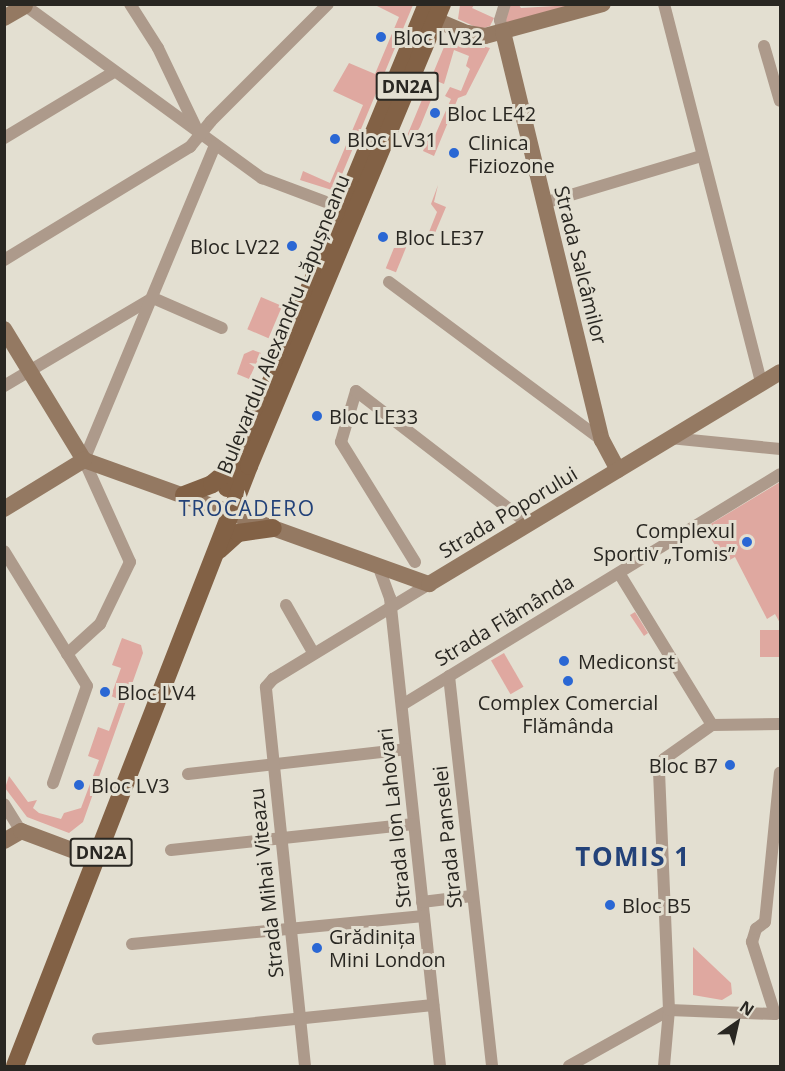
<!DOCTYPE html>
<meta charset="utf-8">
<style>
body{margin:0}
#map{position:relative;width:785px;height:1071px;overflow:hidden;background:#e3dfd1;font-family:"Open Sans",sans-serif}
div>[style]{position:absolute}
.green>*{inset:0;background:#dfa8a0;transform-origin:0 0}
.street>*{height:12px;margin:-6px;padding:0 6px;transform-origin:6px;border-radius:6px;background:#ad9a8b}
.secondary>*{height:16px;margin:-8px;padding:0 8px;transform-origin:8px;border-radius:8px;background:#947962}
.primary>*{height:18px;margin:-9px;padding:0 9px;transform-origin:9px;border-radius:9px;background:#826145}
.dots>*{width:16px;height:16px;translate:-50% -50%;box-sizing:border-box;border:3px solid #e3dfd1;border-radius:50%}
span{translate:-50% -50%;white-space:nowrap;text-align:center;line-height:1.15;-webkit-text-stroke:6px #e3dfd1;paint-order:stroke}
.shield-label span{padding:2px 4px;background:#e3dfd1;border:2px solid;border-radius:4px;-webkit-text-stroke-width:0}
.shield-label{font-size:18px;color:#292722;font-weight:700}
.poi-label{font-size:20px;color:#292722}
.left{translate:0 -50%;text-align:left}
.right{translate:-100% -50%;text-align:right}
.street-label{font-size:20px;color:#292722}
.neighbourhood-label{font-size:21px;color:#234279;letter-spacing:1.5px}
.district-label{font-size:26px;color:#234279;font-weight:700;letter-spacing:1.5px}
.frame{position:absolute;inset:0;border:6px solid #292722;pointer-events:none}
.north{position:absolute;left:707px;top:993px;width:60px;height:60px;-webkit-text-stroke:4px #e3dfd1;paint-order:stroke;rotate:34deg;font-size:16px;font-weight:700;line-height:24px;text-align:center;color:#292722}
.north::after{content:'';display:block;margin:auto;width:21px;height:27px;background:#292722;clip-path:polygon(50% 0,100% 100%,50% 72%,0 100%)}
</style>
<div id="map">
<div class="green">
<i style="clip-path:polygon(375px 5px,413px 5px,335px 191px,300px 180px,303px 171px,330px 183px,363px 105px,333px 91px,349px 63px,375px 74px,399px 17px)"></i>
<i style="clip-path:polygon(460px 5px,474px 5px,472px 8px,494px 18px,490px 26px,480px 29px,458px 19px)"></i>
<i style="clip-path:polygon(509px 5px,519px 5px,521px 8px,572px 5px,505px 23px)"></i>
<i style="clip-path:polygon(457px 40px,490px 48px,466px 95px,458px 98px,434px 156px,423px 151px,428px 139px,433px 140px,451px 99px,445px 96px,450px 87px,461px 91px,470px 69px,466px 66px,469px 56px,454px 50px,444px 84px,434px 80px,426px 97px,431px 100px,420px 127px,409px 145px,404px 143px,444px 47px)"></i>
<i style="clip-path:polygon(438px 185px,434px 202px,446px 207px,435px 233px,429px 232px,437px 212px,431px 204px)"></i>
<i style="left:400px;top:233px;width:11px;height:38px;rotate:22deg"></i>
<i style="left:261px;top:297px;width:23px;height:35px;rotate:23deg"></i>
<i style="clip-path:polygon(253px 350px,261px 353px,249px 379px,237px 374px,244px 354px)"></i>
<i style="clip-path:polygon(780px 482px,780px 623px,775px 614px,767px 619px,735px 557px,726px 562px,704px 528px)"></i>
<i style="clip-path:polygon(635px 612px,648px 633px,644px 636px,630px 615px)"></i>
<i style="left:780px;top:630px;width:27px;height:20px;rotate:90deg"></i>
<i style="clip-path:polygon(122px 638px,141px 645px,143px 653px,83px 822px,69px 833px,27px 817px,5px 788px,9px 776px,28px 802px,37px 800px,33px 808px,39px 813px,61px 819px,64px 813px,81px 808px,99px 760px,88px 756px,98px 727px,109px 731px,120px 700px,111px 696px,121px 668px,112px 665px)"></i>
<i style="left:504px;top:653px;width:39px;height:15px;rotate:60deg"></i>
<i style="clip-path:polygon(693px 947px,731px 983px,732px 994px,722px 1000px,693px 995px)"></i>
</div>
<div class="street">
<i style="left:23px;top:4px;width:296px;rotate:36.1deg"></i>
<i style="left:262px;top:178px;width:85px;rotate:20.6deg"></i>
<i style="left:130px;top:4px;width:52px;rotate:57.5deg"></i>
<i style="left:158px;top:48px;width:98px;rotate:64.5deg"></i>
<i style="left:664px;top:4px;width:391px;rotate:75.6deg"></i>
<i style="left:503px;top:32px;width:12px;rotate:-104deg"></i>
<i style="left:500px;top:20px;width:17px;rotate:-73deg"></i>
<i style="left:764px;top:46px;width:57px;rotate:73.8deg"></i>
<i style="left:4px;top:138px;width:128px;rotate:-31deg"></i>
<i style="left:544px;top:203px;width:165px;rotate:-16.6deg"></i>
<i style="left:4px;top:260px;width:218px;rotate:-31.3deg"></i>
<i style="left:190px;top:147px;width:33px;rotate:-51deg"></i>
<i style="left:211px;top:121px;width:165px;rotate:-45deg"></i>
<i style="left:389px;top:282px;width:265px;rotate:36.6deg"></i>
<i style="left:4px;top:386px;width:173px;rotate:-30.6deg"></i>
<i style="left:153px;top:298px;width:75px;rotate:23.5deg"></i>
<i style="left:670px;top:438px;width:111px;rotate:5.7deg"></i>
<i style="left:4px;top:551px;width:158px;rotate:58.4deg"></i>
<i style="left:87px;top:686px;width:103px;rotate:109.3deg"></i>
<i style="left:415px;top:562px;width:141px;rotate:-121.7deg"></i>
<i style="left:341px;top:442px;width:53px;rotate:-73.6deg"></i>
<i style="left:356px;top:391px;width:218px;rotate:37.6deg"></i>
<i style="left:379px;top:568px;width:32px;rotate:70deg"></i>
<i style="left:390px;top:598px;width:471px;rotate:83.9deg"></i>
<i style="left:619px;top:573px;width:178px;rotate:58.5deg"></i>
<i style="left:286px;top:605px;width:56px;rotate:60.3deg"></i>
<i style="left:67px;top:654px;width:45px;rotate:-42.3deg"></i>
<i style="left:100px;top:624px;width:69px;rotate:-64.2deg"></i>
<i style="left:130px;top:562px;width:112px;rotate:-114.3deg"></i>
<i style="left:84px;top:460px;width:340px;rotate:-67.4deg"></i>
<i style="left:449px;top:676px;width:392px;rotate:83.7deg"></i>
<i style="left:402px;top:705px;width:443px;rotate:-31.4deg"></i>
<i style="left:188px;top:774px;width:219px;rotate:-6.5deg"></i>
<i style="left:4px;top:804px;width:32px;rotate:58deg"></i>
<i style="left:171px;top:850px;width:244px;rotate:-6.1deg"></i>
<i style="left:422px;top:902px;width:50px;rotate:-6.8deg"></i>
<i style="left:132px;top:944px;width:293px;rotate:-5.5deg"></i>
<i style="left:669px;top:1010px;width:106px;rotate:2.2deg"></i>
<i style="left:775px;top:1014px;width:76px;rotate:-107.7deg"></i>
<i style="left:752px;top:942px;width:14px;rotate:-73deg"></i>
<i style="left:756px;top:929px;width:11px;rotate:-38deg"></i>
<i style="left:765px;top:922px;width:150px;rotate:-84.3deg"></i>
<i style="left:98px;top:1039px;width:337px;rotate:-5.8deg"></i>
<i style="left:305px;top:1066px;width:381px;rotate:-95.9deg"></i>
<i style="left:266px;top:687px;width:11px;rotate:-49deg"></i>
<i style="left:273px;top:679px;width:183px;rotate:-31.3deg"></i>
<i style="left:569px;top:1066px;width:115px;rotate:-29.2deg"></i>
<i style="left:664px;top:1066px;width:56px;rotate:-84.9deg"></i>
<i style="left:669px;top:1010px;width:241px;rotate:-92.4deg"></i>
<i style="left:659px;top:769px;width:11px;rotate:-63deg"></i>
<i style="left:664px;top:759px;width:59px;rotate:-35.3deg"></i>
<i style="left:712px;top:725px;width:68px;rotate:-0.8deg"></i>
</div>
<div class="secondary">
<i style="left:4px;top:18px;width:24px;rotate:-30deg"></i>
<i style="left:436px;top:20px;width:34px;rotate:23deg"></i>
<i style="left:467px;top:33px;width:18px;rotate:9deg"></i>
<i style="left:485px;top:36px;width:122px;rotate:-15.2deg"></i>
<i style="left:503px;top:32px;width:420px;rotate:76.4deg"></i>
<i style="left:602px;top:440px;width:34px;rotate:62deg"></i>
<i style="left:4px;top:329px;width:153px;rotate:58.6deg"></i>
<i style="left:84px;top:460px;width:367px;rotate:19.8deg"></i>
<i style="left:429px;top:584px;width:410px;rotate:-31.1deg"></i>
<i style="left:4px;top:509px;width:94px;rotate:-31.5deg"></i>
<i style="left:4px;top:841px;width:20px;rotate:-30deg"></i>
<i style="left:21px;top:831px;width:72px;rotate:20.5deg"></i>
</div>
<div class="primary">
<i style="left:227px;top:488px;width:524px;rotate:-67.55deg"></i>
<i style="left:184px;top:495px;width:30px;rotate:-21deg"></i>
<i style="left:212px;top:484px;width:26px;rotate:-40deg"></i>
<i style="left:219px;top:550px;width:25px;rotate:-42deg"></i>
<i style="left:238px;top:533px;width:35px;rotate:-8deg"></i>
<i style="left:15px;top:1066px;width:644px;rotate:-68.69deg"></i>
<i style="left:249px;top:466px;width:501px;rotate:-67.33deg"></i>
</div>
<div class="dots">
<i style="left:381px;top:37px;background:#2a67d4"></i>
<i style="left:435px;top:113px;background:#2a67d4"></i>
<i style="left:335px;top:139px;background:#2a67d4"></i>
<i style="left:454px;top:153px;background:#2a67d4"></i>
<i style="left:383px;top:237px;background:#2a67d4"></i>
<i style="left:292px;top:246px;background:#2a67d4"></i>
<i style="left:317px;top:416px;background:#2a67d4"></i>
<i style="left:747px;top:542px;background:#2a67d4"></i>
<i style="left:564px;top:661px;background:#2a67d4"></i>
<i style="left:568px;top:681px;background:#2a67d4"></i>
<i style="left:105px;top:692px;background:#2a67d4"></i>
<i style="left:730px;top:765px;background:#2a67d4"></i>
<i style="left:79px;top:785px;background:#2a67d4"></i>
<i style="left:610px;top:905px;background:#2a67d4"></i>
<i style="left:317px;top:948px;background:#2a67d4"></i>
</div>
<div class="shield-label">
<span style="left:407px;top:86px">DN2A</span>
<span style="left:101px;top:852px">DN2A</span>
</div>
<div class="poi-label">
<span class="left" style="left:393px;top:37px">Bloc LV32</span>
<span class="left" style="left:447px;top:113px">Bloc LE42</span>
<span class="left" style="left:347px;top:139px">Bloc LV31</span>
<span class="left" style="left:468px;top:154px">Clinica<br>Fiziozone</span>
<span class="left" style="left:395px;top:237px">Bloc LE37</span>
<span class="right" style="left:280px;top:246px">Bloc LV22</span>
<span class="left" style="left:329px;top:416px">Bloc LE33</span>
<span class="right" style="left:735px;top:542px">Complexul<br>Sportiv „Tomis”</span>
<span class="left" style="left:578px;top:661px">Mediconst</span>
<span class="left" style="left:117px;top:692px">Bloc LV4</span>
<span style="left:568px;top:714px">Complex Comercial<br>Flămânda</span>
<span class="right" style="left:718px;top:765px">Bloc B7</span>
<span class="left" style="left:91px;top:785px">Bloc LV3</span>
<span class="left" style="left:622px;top:905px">Bloc B5</span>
<span class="left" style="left:329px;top:948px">Grădinița<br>Mini London</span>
</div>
<div class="street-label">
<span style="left:581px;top:265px;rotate:76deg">Strada Salcâmilor</span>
<span style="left:283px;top:324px;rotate:-68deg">Bulevardul Alexandru Lăpușneanu</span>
<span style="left:508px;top:512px;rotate:-31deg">Strada Poporului</span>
<span style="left:504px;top:620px;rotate:-31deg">Strada Flămânda</span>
<span style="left:394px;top:818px;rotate:-96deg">Strada Ion Lahovari</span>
<span style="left:447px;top:837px;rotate:-96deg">Strada Panselei</span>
<span style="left:266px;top:883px;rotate:-96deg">Strada Mihai Viteazu</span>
</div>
<div class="neighbourhood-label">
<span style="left:247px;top:508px">TROCADERO</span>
</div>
<div class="district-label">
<span style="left:633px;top:857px">TOMIS 1</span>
</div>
<div class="frame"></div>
<div class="north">N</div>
</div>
